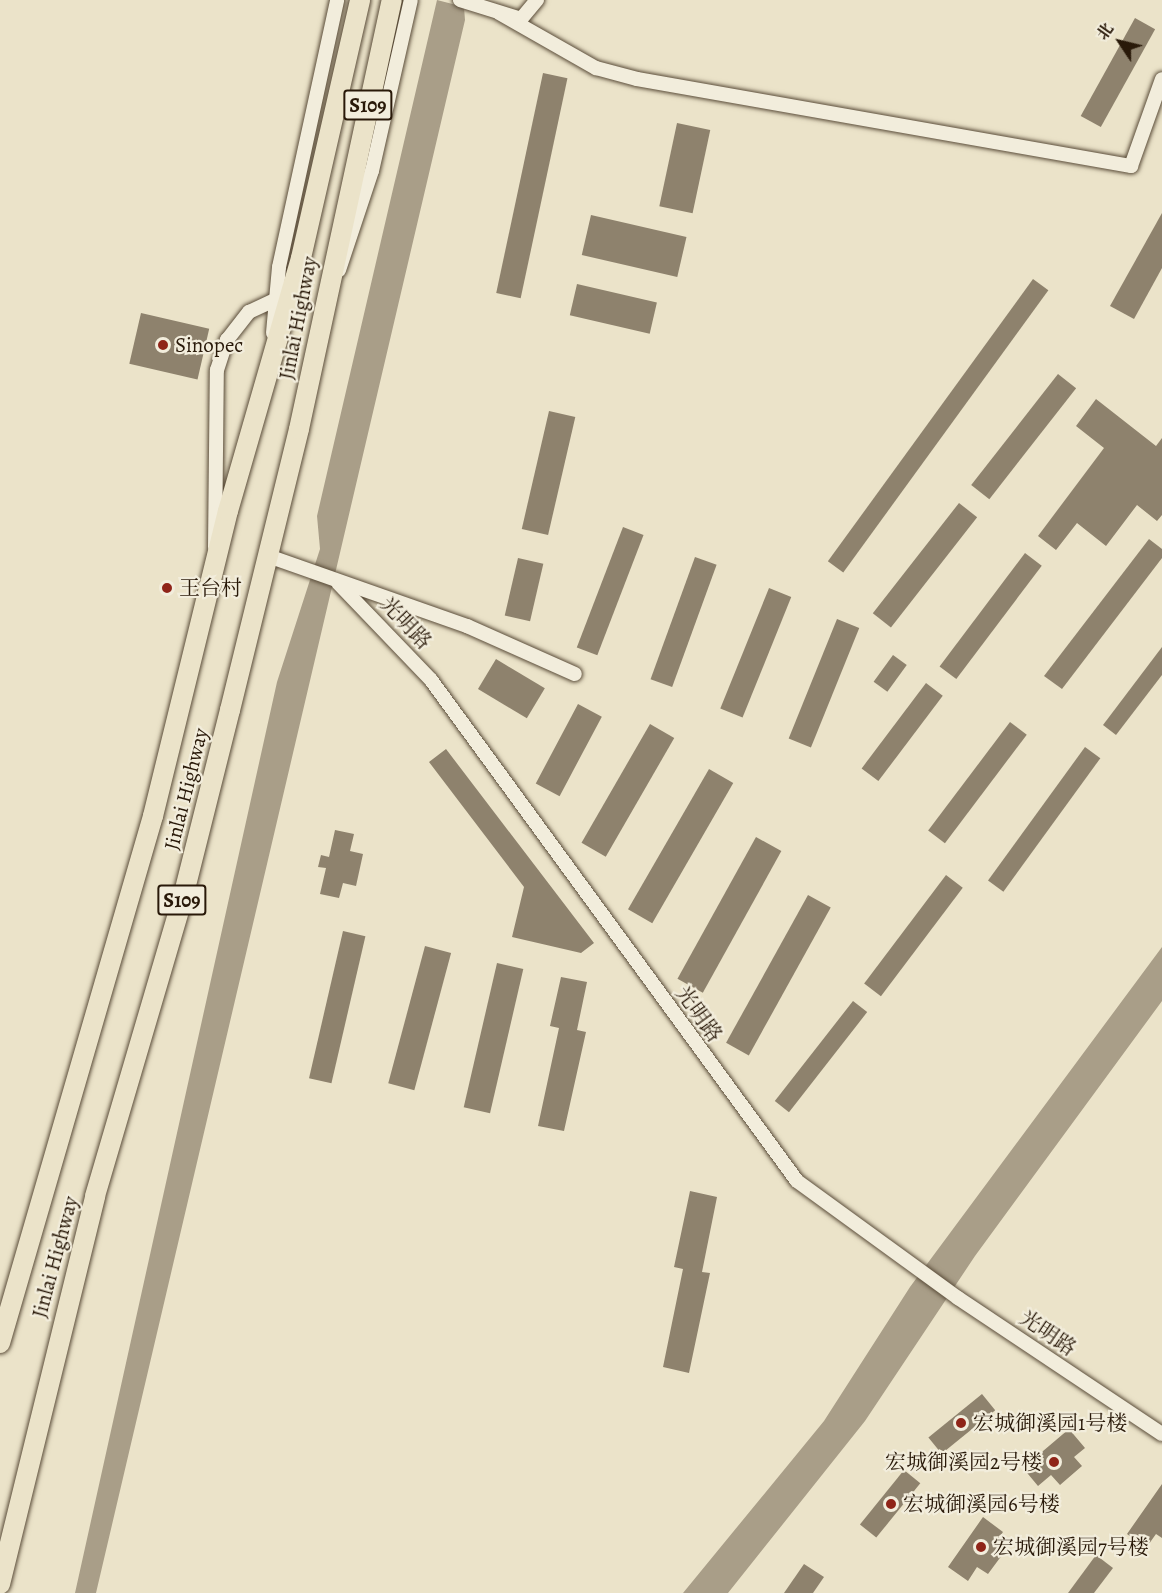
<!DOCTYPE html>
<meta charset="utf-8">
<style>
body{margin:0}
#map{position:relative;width:1162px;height:1593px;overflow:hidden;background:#ebe3c9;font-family:Alegreya,"Noto Serif SC",serif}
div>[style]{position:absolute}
.water>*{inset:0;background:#a99e88}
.building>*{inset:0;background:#8e826d;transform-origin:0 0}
.roads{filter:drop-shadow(0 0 2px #5a4c39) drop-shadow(0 0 2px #5a4c39)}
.minor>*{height:14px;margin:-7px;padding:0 7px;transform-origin:7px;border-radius:7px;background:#f2eddc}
.highway>*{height:20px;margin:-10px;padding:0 10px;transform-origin:10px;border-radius:10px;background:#ebe3c9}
.dots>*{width:16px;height:16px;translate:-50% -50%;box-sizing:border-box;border:3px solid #f2eddc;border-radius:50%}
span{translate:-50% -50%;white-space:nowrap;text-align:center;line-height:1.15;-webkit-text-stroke:4.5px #f2eddc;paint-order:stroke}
.shield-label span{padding:2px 4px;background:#f2eddc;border:2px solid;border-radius:4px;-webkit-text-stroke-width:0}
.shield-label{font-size:20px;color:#291909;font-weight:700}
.street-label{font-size:21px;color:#291909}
.poi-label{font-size:21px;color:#291909}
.left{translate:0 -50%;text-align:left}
.right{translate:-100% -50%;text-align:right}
.north{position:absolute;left:1090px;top:12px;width:60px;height:60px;-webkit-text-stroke:4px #f2eddc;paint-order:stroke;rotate:305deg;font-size:16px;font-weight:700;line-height:24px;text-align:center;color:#291909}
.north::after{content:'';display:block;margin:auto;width:21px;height:27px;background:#291909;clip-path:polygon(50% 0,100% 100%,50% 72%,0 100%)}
</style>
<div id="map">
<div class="water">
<i style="clip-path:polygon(437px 0,464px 7px,465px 20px,96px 1593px,75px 1593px,277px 682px,320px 549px,317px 516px)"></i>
<i style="clip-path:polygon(1162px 947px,1162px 1001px,975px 1256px,865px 1421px,728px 1593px,683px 1593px,824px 1421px,910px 1287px)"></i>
</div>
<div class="building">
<i style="left:1135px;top:18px;width:23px;height:112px;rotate:29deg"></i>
<i style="left:543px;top:73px;width:25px;height:225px;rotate:12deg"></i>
<i style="left:677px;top:123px;width:34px;height:85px;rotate:12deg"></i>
<i style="clip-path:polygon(1162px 213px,1162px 268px,1134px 319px,1110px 306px)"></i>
<i style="left:591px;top:215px;width:98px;height:41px;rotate:13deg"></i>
<i style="left:1033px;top:279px;width:19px;height:349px;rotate:36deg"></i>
<i style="left:577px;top:284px;width:82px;height:32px;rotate:13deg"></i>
<i style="left:141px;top:313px;width:70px;height:52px;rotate:13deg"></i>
<i style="left:1058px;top:374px;width:23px;height:141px;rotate:38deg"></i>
<i style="clip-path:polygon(1096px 399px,1156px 446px,1162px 438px,1162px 515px,1157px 521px,1137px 505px,1106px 546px,1077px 523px,1056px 550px,1038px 536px,1104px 448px,1076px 426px)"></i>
<i style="left:549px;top:411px;width:27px;height:121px;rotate:13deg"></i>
<i style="left:959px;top:503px;width:23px;height:140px;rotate:38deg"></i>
<i style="left:623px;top:527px;width:22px;height:129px;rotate:21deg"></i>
<i style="clip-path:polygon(1149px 539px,1162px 549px,1162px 558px,1062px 689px,1044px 676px)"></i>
<i style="left:1025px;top:553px;width:21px;height:142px;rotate:37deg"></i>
<i style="left:695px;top:557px;width:23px;height:130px;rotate:20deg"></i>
<i style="left:518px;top:558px;width:26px;height:59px;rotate:13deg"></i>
<i style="left:769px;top:588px;width:24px;height:130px;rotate:22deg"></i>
<i style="left:837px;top:619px;width:24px;height:129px;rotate:22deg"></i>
<i style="clip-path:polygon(1162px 647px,1162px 675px,1116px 735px,1103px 725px)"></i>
<i style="left:893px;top:655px;width:17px;height:33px;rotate:36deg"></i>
<i style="left:496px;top:659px;width:57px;height:35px;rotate:31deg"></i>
<i style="left:926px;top:683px;width:21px;height:107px;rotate:37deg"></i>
<i style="left:578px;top:704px;width:27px;height:90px;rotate:28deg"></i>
<i style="left:1010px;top:722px;width:21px;height:136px;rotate:37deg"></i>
<i style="left:650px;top:724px;width:28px;height:137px;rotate:30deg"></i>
<i style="left:1085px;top:747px;width:19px;height:165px;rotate:36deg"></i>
<i style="clip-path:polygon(446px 749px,594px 943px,581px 953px,512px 937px,524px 887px,429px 762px)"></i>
<i style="left:709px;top:769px;width:28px;height:162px;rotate:30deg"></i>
<i style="clip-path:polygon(335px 830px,354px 834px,350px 851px,363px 854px,356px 886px,343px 883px,339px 898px,320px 894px,326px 868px,318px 867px,321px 855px,329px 857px)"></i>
<i style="left:756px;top:837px;width:29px;height:162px;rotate:29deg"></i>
<i style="left:946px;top:875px;width:21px;height:136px;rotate:37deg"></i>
<i style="left:808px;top:895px;width:26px;height:169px;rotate:29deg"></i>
<i style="left:343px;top:931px;width:23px;height:151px;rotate:13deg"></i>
<i style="left:425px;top:946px;width:27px;height:142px;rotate:15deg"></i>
<i style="left:497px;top:963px;width:27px;height:148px;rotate:13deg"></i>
<i style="clip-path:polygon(561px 977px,587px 982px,577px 1030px,586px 1032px,564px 1131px,538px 1126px,559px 1028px,550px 1026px)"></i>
<i style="left:853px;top:1001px;width:18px;height:127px;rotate:38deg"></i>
<i style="clip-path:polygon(690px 1191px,717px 1197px,702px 1272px,710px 1273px,689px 1373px,663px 1367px,683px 1269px,674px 1267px)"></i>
<i style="left:982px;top:1394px;width:21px;height:69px;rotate:51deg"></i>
<i style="clip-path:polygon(1069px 1429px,1085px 1448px,1074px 1457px,1082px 1466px,1060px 1485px,1051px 1475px,1038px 1486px,1023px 1468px)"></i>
<i style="left:904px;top:1470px;width:21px;height:70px;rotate:39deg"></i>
<i style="clip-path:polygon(1162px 1484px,1162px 1538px,1156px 1534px,1146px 1548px,1127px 1534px)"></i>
<i style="clip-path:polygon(983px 1517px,1003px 1532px,995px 1543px,1005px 1551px,988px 1574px,977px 1567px,968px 1581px,948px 1567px)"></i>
<i style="clip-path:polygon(1096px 1555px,1113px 1568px,1094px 1593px,1068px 1593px)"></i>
<i style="clip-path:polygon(804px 1564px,824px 1577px,813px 1593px,784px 1593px)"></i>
</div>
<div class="roads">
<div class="minor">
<i style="left:460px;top:0;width:64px;rotate:17.3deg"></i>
<i style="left:521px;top:19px;width:25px;rotate:-50deg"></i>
<i style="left:499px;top:13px;width:112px;rotate:29.6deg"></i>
<i style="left:596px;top:68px;width:42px;rotate:15deg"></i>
<i style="left:637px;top:79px;width:502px;rotate:9.99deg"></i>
<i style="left:1131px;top:166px;width:92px;rotate:-70.4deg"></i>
<i style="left:339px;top:270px;width:104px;rotate:-71.6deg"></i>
<i style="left:372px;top:171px;width:175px;rotate:-77.2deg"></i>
<i style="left:273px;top:333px;width:66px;rotate:-84.8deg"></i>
<i style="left:279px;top:267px;width:273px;rotate:-77.7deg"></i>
<i style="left:215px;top:547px;width:177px;rotate:-89.4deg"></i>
<i style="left:217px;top:370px;width:32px;rotate:-72deg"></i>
<i style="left:227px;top:340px;width:36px;rotate:-52deg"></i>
<i style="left:249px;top:312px;width:38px;rotate:-25deg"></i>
<i style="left:268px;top:556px;width:211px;rotate:19.4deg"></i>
<i style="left:467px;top:626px;width:118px;rotate:24deg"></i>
<i style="left:338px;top:583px;width:134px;rotate:46.2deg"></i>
<i style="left:431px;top:680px;width:620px;rotate:53.85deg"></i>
<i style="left:797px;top:1181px;width:199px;rotate:36deg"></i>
<i style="left:958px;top:1298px;width:245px;rotate:33.7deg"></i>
</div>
<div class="highway">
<i style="left:0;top:1343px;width:549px;rotate:-73.81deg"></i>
<i style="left:153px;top:816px;width:314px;rotate:-76.2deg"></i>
<i style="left:228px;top:511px;width:263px;rotate:-73.9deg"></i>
<i style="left:301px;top:258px;width:265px;rotate:-77.1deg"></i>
<i style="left:0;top:1584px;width:399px;rotate:-76.2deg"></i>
<i style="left:95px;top:1196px;width:312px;rotate:-73.6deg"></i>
<i style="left:183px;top:897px;width:193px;rotate:-75.9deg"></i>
<i style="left:230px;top:710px;width:289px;rotate:-76.2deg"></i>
<i style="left:299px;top:429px;width:439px;rotate:-77.8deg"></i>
</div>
</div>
<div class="dots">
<i style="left:163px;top:345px;background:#8f2418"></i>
<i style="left:167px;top:588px;background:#8f2418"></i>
<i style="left:961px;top:1423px;background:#8f2418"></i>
<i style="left:1054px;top:1462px;background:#8f2418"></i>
<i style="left:891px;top:1504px;background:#8f2418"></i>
<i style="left:981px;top:1547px;background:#8f2418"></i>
</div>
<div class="shield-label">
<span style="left:368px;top:105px">S109</span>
<span style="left:182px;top:900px">S109</span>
</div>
<div class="street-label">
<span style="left:298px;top:318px;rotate:-79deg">Jinlai Highway</span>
<span style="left:406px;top:623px;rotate:46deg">光明路</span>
<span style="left:186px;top:789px;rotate:-76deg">Jinlai Highway</span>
<span style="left:699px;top:1014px;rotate:54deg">光明路</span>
<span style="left:55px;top:1257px;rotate:-75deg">Jinlai Highway</span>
<span style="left:1048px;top:1333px;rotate:34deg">光明路</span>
</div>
<div class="poi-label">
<span class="left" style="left:175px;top:345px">Sinopec</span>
<span class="left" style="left:179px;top:588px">王台村</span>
<span class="left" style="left:973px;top:1423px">宏城御溪园1号楼</span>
<span class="right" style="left:1042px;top:1462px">宏城御溪园2号楼</span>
<span class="left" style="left:903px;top:1504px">宏城御溪园6号楼</span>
<span class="left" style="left:993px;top:1547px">宏城御溪园7号楼</span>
</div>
<div class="north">北</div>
</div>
